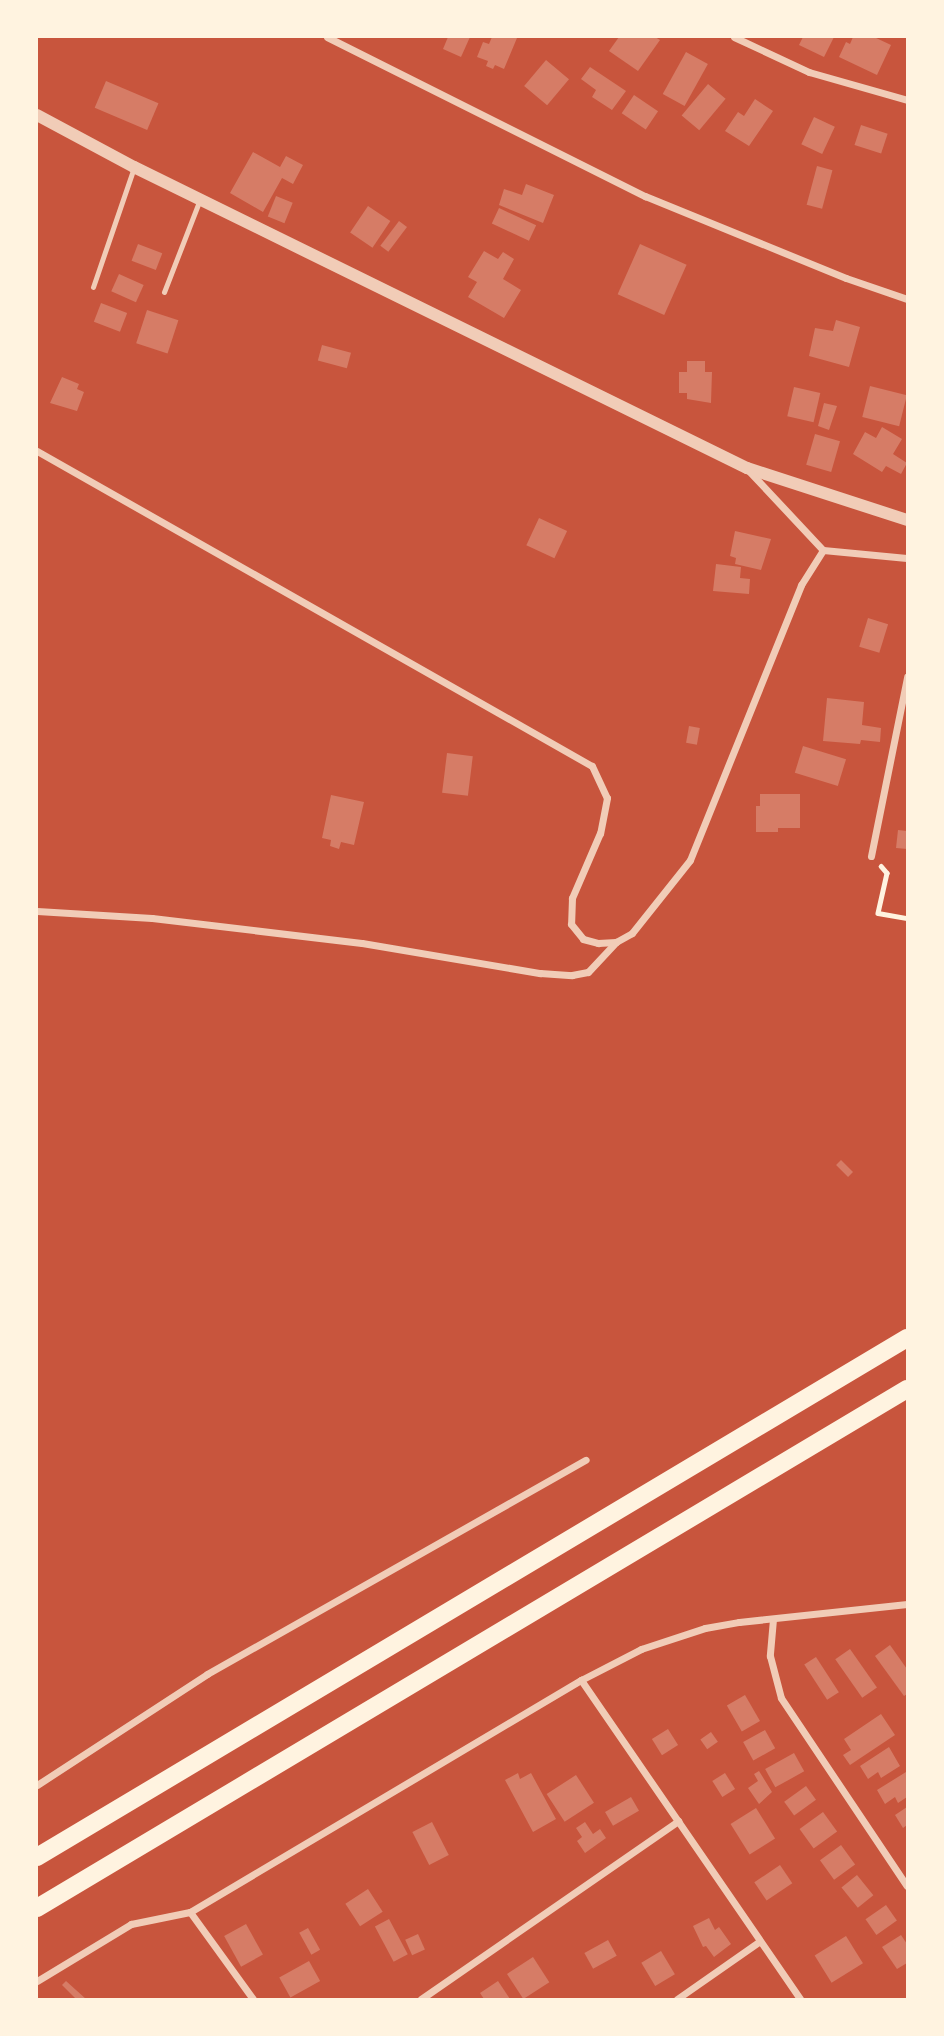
<!DOCTYPE html>
<style>
body{margin:0}
#map{position:relative;width:944px;height:2036px;overflow:hidden;background:#c8553d;font-family:"Fira Sans",sans-serif}
div>[style]{position:absolute}
.building>*{inset:0;background:#d67c66;transform-origin:0 0}
.path>*{height:4.5px;margin:-2.25px;padding:0 2.25px;transform-origin:2.25px;border-radius:2.25px;background:#fff3e0}
.service>*{height:5px;margin:-2.5px;padding:0 2.5px;transform-origin:2.5px;border-radius:2.5px;background:#f1ccb7}
.minor>*{height:7px;margin:-3.5px;padding:0 3.5px;transform-origin:3.5px;border-radius:3.5px;background:#f1ccb7}
.tertiary>*{height:12px;margin:-6px;padding:0 6px;transform-origin:6px;border-radius:6px;background:#f1ccb7}
.trunk>*{height:18px;margin:-9px;padding:0 9px;transform-origin:9px;border-radius:9px;background:#fff3e0}
span{translate:-50% -50%;white-space:nowrap;text-align:center;line-height:1.15;-webkit-text-stroke:5px #fff3e0;paint-order:stroke}
.frame{position:absolute;inset:0;border:38px solid #fff3e0;pointer-events:none}
</style>
<div id="map">
<div class="building">
<i style="clip-path:polygon(448px 37px,470px 37px,461px 57px,443px 49px)"></i>
<i style="clip-path:polygon(492px 37px,517px 38px,504px 69px,495px 65px,493px 69px,486px 66px,488px 61px,477px 57px,483px 42px,489px 44px)"></i>
<i style="clip-path:polygon(619px 37px,655px 37px,660px 40px,638px 71px,609px 51px)"></i>
<i style="clip-path:polygon(803px 37px,834px 37px,824px 57px,799px 45px)"></i>
<i style="clip-path:polygon(853px 37px,874px 37px,891px 45px,877px 75px,839px 57px,846px 42px,850px 44px)"></i>
<i style="left:686px;top:52px;width:25px;height:48px;rotate:29deg"></i>
<i style="left:546px;top:60px;width:30px;height:34px;rotate:40deg"></i>
<i style="clip-path:polygon(590px 67px,626px 91px,612px 110px,592px 97px,596px 90px,581px 79px)"></i>
<i style="left:106px;top:81px;width:57px;height:29px;rotate:23deg"></i>
<i style="left:708px;top:84px;width:23px;height:41px;rotate:40deg"></i>
<i style="left:634px;top:95px;width:29px;height:22px;rotate:34deg"></i>
<i style="clip-path:polygon(755px 99px,773px 111px,749px 146px,725px 131px,738px 112px,744px 116px)"></i>
<i style="left:814px;top:117px;width:23px;height:30px;rotate:25deg"></i>
<i style="left:861px;top:125px;width:28px;height:21px;rotate:18deg"></i>
<i style="clip-path:polygon(253px 152px,280px 167px,286px 156px,303px 165px,293px 184px,282px 178px,263px 212px,230px 193px)"></i>
<i style="left:817px;top:166px;width:16px;height:40px;rotate:15deg"></i>
<i style="clip-path:polygon(526px 184px,554px 195px,543px 223px,499px 205px,504px 189px,522px 195px)"></i>
<i style="left:276px;top:196px;width:18px;height:22px;rotate:22deg"></i>
<i style="left:368px;top:206px;width:27px;height:32px;rotate:34deg"></i>
<i style="left:499px;top:208px;width:41px;height:17px;rotate:25deg"></i>
<i style="left:399px;top:221px;width:10px;height:31px;rotate:37deg"></i>
<i style="left:138px;top:244px;width:26px;height:18px;rotate:21deg"></i>
<i style="left:640px;top:244px;width:51px;height:55px;rotate:24deg"></i>
<i style="clip-path:polygon(484px 251px,498px 259px,503px 252px,514px 259px,503px 279px,521px 290px,504px 318px,468px 297px,477px 282px,468px 277px)"></i>
<i style="left:119px;top:274px;width:27px;height:19px;rotate:24deg"></i>
<i style="left:101px;top:303px;width:28px;height:20px;rotate:21deg"></i>
<i style="left:147px;top:310px;width:33px;height:35px;rotate:18deg"></i>
<i style="clip-path:polygon(836px 320px,860px 327px,849px 367px,809px 356px,815px 328px,833px 331px)"></i>
<i style="left:322px;top:345px;width:30px;height:16px;rotate:15deg"></i>
<i style="clip-path:polygon(687px 361px,705px 361px,705px 372px,712px 372px,711px 403px,687px 399px,687px 393px,679px 393px,679px 372px,687px 372px)"></i>
<i style="clip-path:polygon(62px 377px,79px 384px,77px 389px,84px 392px,77px 411px,50px 403px)"></i>
<i style="left:870px;top:386px;width:38px;height:32px;rotate:14deg"></i>
<i style="left:794px;top:387px;width:27px;height:30px;rotate:13deg"></i>
<i style="clip-path:polygon(824px 403px,837px 406px,829px 430px,818px 426px)"></i>
<i style="clip-path:polygon(882px 427px,902px 439px,893px 454px,907px 463px,901px 474px,886px 466px,882px 472px,853px 454px,865px 432px,876px 438px)"></i>
<i style="left:815px;top:434px;width:26px;height:32px;rotate:16deg"></i>
<i style="left:539px;top:518px;width:31px;height:30px;rotate:25deg"></i>
<i style="clip-path:polygon(735px 531px,771px 539px,761px 570px,735px 564px,736px 558px,730px 556px)"></i>
<i style="clip-path:polygon(716px 564px,741px 567px,740px 578px,750px 579px,749px 594px,713px 591px)"></i>
<i style="left:868px;top:618px;width:21px;height:30px;rotate:17deg"></i>
<i style="clip-path:polygon(827px 698px,864px 702px,862px 725px,881px 728px,880px 742px,861px 740px,860px 744px,823px 741px)"></i>
<i style="left:689px;top:726px;width:11px;height:17px;rotate:10deg"></i>
<i style="left:803px;top:746px;width:45px;height:28px;rotate:17deg"></i>
<i style="left:447px;top:753px;width:26px;height:40px;rotate:7deg"></i>
<i style="clip-path:polygon(760px 794px,800px 794px,800px 828px,778px 828px,778px 832px,756px 832px,756px 806px,760px 806px)"></i>
<i style="clip-path:polygon(331px 795px,364px 802px,354px 845px,341px 842px,339px 849px,330px 846px,331px 840px,322px 838px)"></i>
<i style="clip-path:polygon(898px 830px,907px 831px,907px 849px,896px 848px)"></i>
<i style="left:841px;top:1160px;width:17px;height:7px;rotate:45deg"></i>
<i style="clip-path:polygon(890px 1645px,907px 1669px,907px 1694px,904px 1696px,875px 1656px)"></i>
<i style="left:850px;top:1649px;width:47px;height:18px;rotate:55deg"></i>
<i style="left:816px;top:1657px;width:42px;height:14px;rotate:57deg"></i>
<i style="left:745px;top:1695px;width:30px;height:21px;rotate:60deg"></i>
<i style="clip-path:polygon(881px 1714px,895px 1735px,850px 1765px,843px 1755px,851px 1750px,844px 1739px)"></i>
<i style="left:668px;top:1729px;width:19px;height:19px;rotate:58deg"></i>
<i style="left:765px;top:1730px;width:21px;height:25px;rotate:61deg"></i>
<i style="left:711px;top:1732px;width:12px;height:13px;rotate:55deg"></i>
<i style="clip-path:polygon(889px 1747px,900px 1766px,881px 1778px,878px 1772px,868px 1779px,860px 1766px)"></i>
<i style="left:794px;top:1753px;width:21px;height:33px;rotate:61deg"></i>
<i style="clip-path:polygon(759px 1771px,772px 1792px,759px 1804px,748px 1788px,758px 1781px,754px 1774px)"></i>
<i style="clip-path:polygon(906px 1772px,907px 1797px,898px 1803px,895px 1797px,885px 1804px,877px 1790px)"></i>
<i style="clip-path:polygon(518px 1773px,520px 1779px,531px 1773px,556px 1819px,533px 1832px,505px 1780px)"></i>
<i style="left:725px;top:1773px;width:19px;height:15px;rotate:58deg"></i>
<i style="left:576px;top:1775px;width:33px;height:35px;rotate:57deg"></i>
<i style="left:806px;top:1786px;width:17px;height:27px;rotate:54deg"></i>
<i style="left:631px;top:1797px;width:16px;height:30px;rotate:60deg"></i>
<i style="clip-path:polygon(907px 1807px,907px 1825px,903px 1828px,895px 1815px)"></i>
<i style="left:756px;top:1808px;width:36px;height:30px;rotate:58deg"></i>
<i style="left:823px;top:1812px;width:24px;height:29px;rotate:54deg"></i>
<i style="left:432px;top:1822px;width:37px;height:22px;rotate:63deg"></i>
<i style="clip-path:polygon(585px 1822px,593px 1834px,600px 1829px,606px 1838px,585px 1853px,577px 1841px,582px 1837px,576px 1828px)"></i>
<i style="left:841px;top:1845px;width:24px;height:26px;rotate:54deg"></i>
<i style="left:780px;top:1865px;width:22px;height:31px;rotate:56deg"></i>
<i style="left:857px;top:1875px;width:26px;height:20px;rotate:51deg"></i>
<i style="left:368px;top:1889px;width:27px;height:27px;rotate:57deg"></i>
<i style="left:886px;top:1905px;width:19px;height:25px;rotate:55deg"></i>
<i style="clip-path:polygon(709px 1918px,715px 1930px,719px 1927px,731px 1944px,714px 1957px,706px 1946px,703px 1947px,693px 1926px)"></i>
<i style="left:389px;top:1919px;width:40px;height:16px;rotate:62deg"></i>
<i style="left:246px;top:1924px;width:35px;height:25px;rotate:61deg"></i>
<i style="left:308px;top:1928px;width:25px;height:10px;rotate:61deg"></i>
<i style="left:418px;top:1934px;width:17px;height:14px;rotate:66deg"></i>
<i style="clip-path:polygon(901px 1935px,907px 1944px,907px 1963px,897px 1969px,882px 1947px)"></i>
<i style="left:846px;top:1936px;width:32px;height:37px;rotate:58deg"></i>
<i style="left:608px;top:1940px;width:18px;height:27px;rotate:61deg"></i>
<i style="left:661px;top:1951px;width:27px;height:23px;rotate:59deg"></i>
<i style="left:533px;top:1957px;width:30px;height:31px;rotate:57deg"></i>
<i style="left:309px;top:1961px;width:23px;height:34px;rotate:61deg"></i>
<i style="clip-path:polygon(66px 1981px,86px 1999px,76px 1999px,62px 1985px)"></i>
<i style="clip-path:polygon(498px 1981px,510px 1999px,484px 1999px,480px 1993px)"></i>
</div>
<div class="path">
<i style="left:881px;top:866px;width:9px;rotate:49deg"></i>
<i style="left:887px;top:873px;width:41px;rotate:102.7deg"></i>
<i style="left:878px;top:913px;width:29px;rotate:10deg"></i>
</div>
<div class="service">
<i style="left:93px;top:287px;width:127px;rotate:-71.1deg"></i>
<i style="left:164px;top:292px;width:100px;rotate:-68.8deg"></i>
</div>
<div class="minor">
<i style="left:327px;top:37px;width:356px;rotate:26.6deg"></i>
<i style="left:645px;top:196px;width:217px;rotate:22.2deg"></i>
<i style="left:846px;top:278px;width:65px;rotate:19deg"></i>
<i style="left:734px;top:37px;width:83px;rotate:25deg"></i>
<i style="left:809px;top:72px;width:102px;rotate:15.9deg"></i>
<i style="left:37px;top:451px;width:638px;rotate:29.58deg"></i>
<i style="left:592px;top:766px;width:35px;rotate:65deg"></i>
<i style="left:607px;top:798px;width:36px;rotate:101deg"></i>
<i style="left:600px;top:833px;width:71px;rotate:113.3deg"></i>
<i style="left:572px;top:898px;width:26px;rotate:92deg"></i>
<i style="left:571px;top:924px;width:19px;rotate:51deg"></i>
<i style="left:583px;top:939px;width:16px;rotate:15deg"></i>
<i style="left:598px;top:943px;width:18px;rotate:-3deg"></i>
<i style="left:616px;top:942px;width:18px;rotate:-29deg"></i>
<i style="left:632px;top:933px;width:93px;rotate:-51.5deg"></i>
<i style="left:690px;top:860px;width:297px;rotate:-68deg"></i>
<i style="left:801px;top:585px;width:41px;rotate:-57.8deg"></i>
<i style="left:749px;top:471px;width:108px;rotate:46.9deg"></i>
<i style="left:823px;top:550px;width:84px;rotate:5.4deg"></i>
<i style="left:871px;top:856px;width:183px;rotate:-78.6deg"></i>
<i style="left:37px;top:911px;width:115px;rotate:3.5deg"></i>
<i style="left:152px;top:918px;width:211px;rotate:6.8deg"></i>
<i style="left:362px;top:943px;width:181px;rotate:9.6deg"></i>
<i style="left:540px;top:973px;width:32px;rotate:4deg"></i>
<i style="left:572px;top:975px;width:16px;rotate:-11deg"></i>
<i style="left:588px;top:972px;width:41px;rotate:-47deg"></i>
<i style="left:773px;top:1619px;width:37px;rotate:95deg"></i>
<i style="left:770px;top:1656px;width:43px;rotate:75.3deg"></i>
<i style="left:781px;top:1698px;width:226px;rotate:56.2deg"></i>
<i style="left:581px;top:1680px;width:387px;rotate:55.5deg"></i>
<i style="left:37px;top:1785px;width:203px;rotate:-33.1deg"></i>
<i style="left:207px;top:1674px;width:435px;rotate:-29.5deg"></i>
<i style="left:190px;top:1912px;width:107px;rotate:54.1deg"></i>
<i style="left:37px;top:1981px;width:110px;rotate:-31.2deg"></i>
<i style="left:131px;top:1924px;width:60px;rotate:-11.5deg"></i>
<i style="left:190px;top:1912px;width:455px;rotate:-30.7deg"></i>
<i style="left:581px;top:1680px;width:68px;rotate:-27.3deg"></i>
<i style="left:641px;top:1649px;width:67px;rotate:-18.2deg"></i>
<i style="left:705px;top:1628px;width:35px;rotate:-10deg"></i>
<i style="left:739px;top:1622px;width:169px;rotate:-6.1deg"></i>
<i style="left:421px;top:1999px;width:313px;rotate:-34.7deg"></i>
<i style="left:677px;top:1999px;width:101px;rotate:-34.9deg"></i>
</div>
<div class="tertiary">
<i style="left:37px;top:115px;width:110px;rotate:28.2deg"></i>
<i style="left:134px;top:167px;width:683px;rotate:26.15deg"></i>
<i style="left:747px;top:468px;width:168px;rotate:18deg"></i>
</div>
<div class="trunk">
<i style="left:37px;top:1857px;width:1013px;rotate:-30.82deg"></i>
<i style="left:37px;top:1908px;width:1013px;rotate:-30.82deg"></i>
</div>
<div class="frame"></div>
</div>
